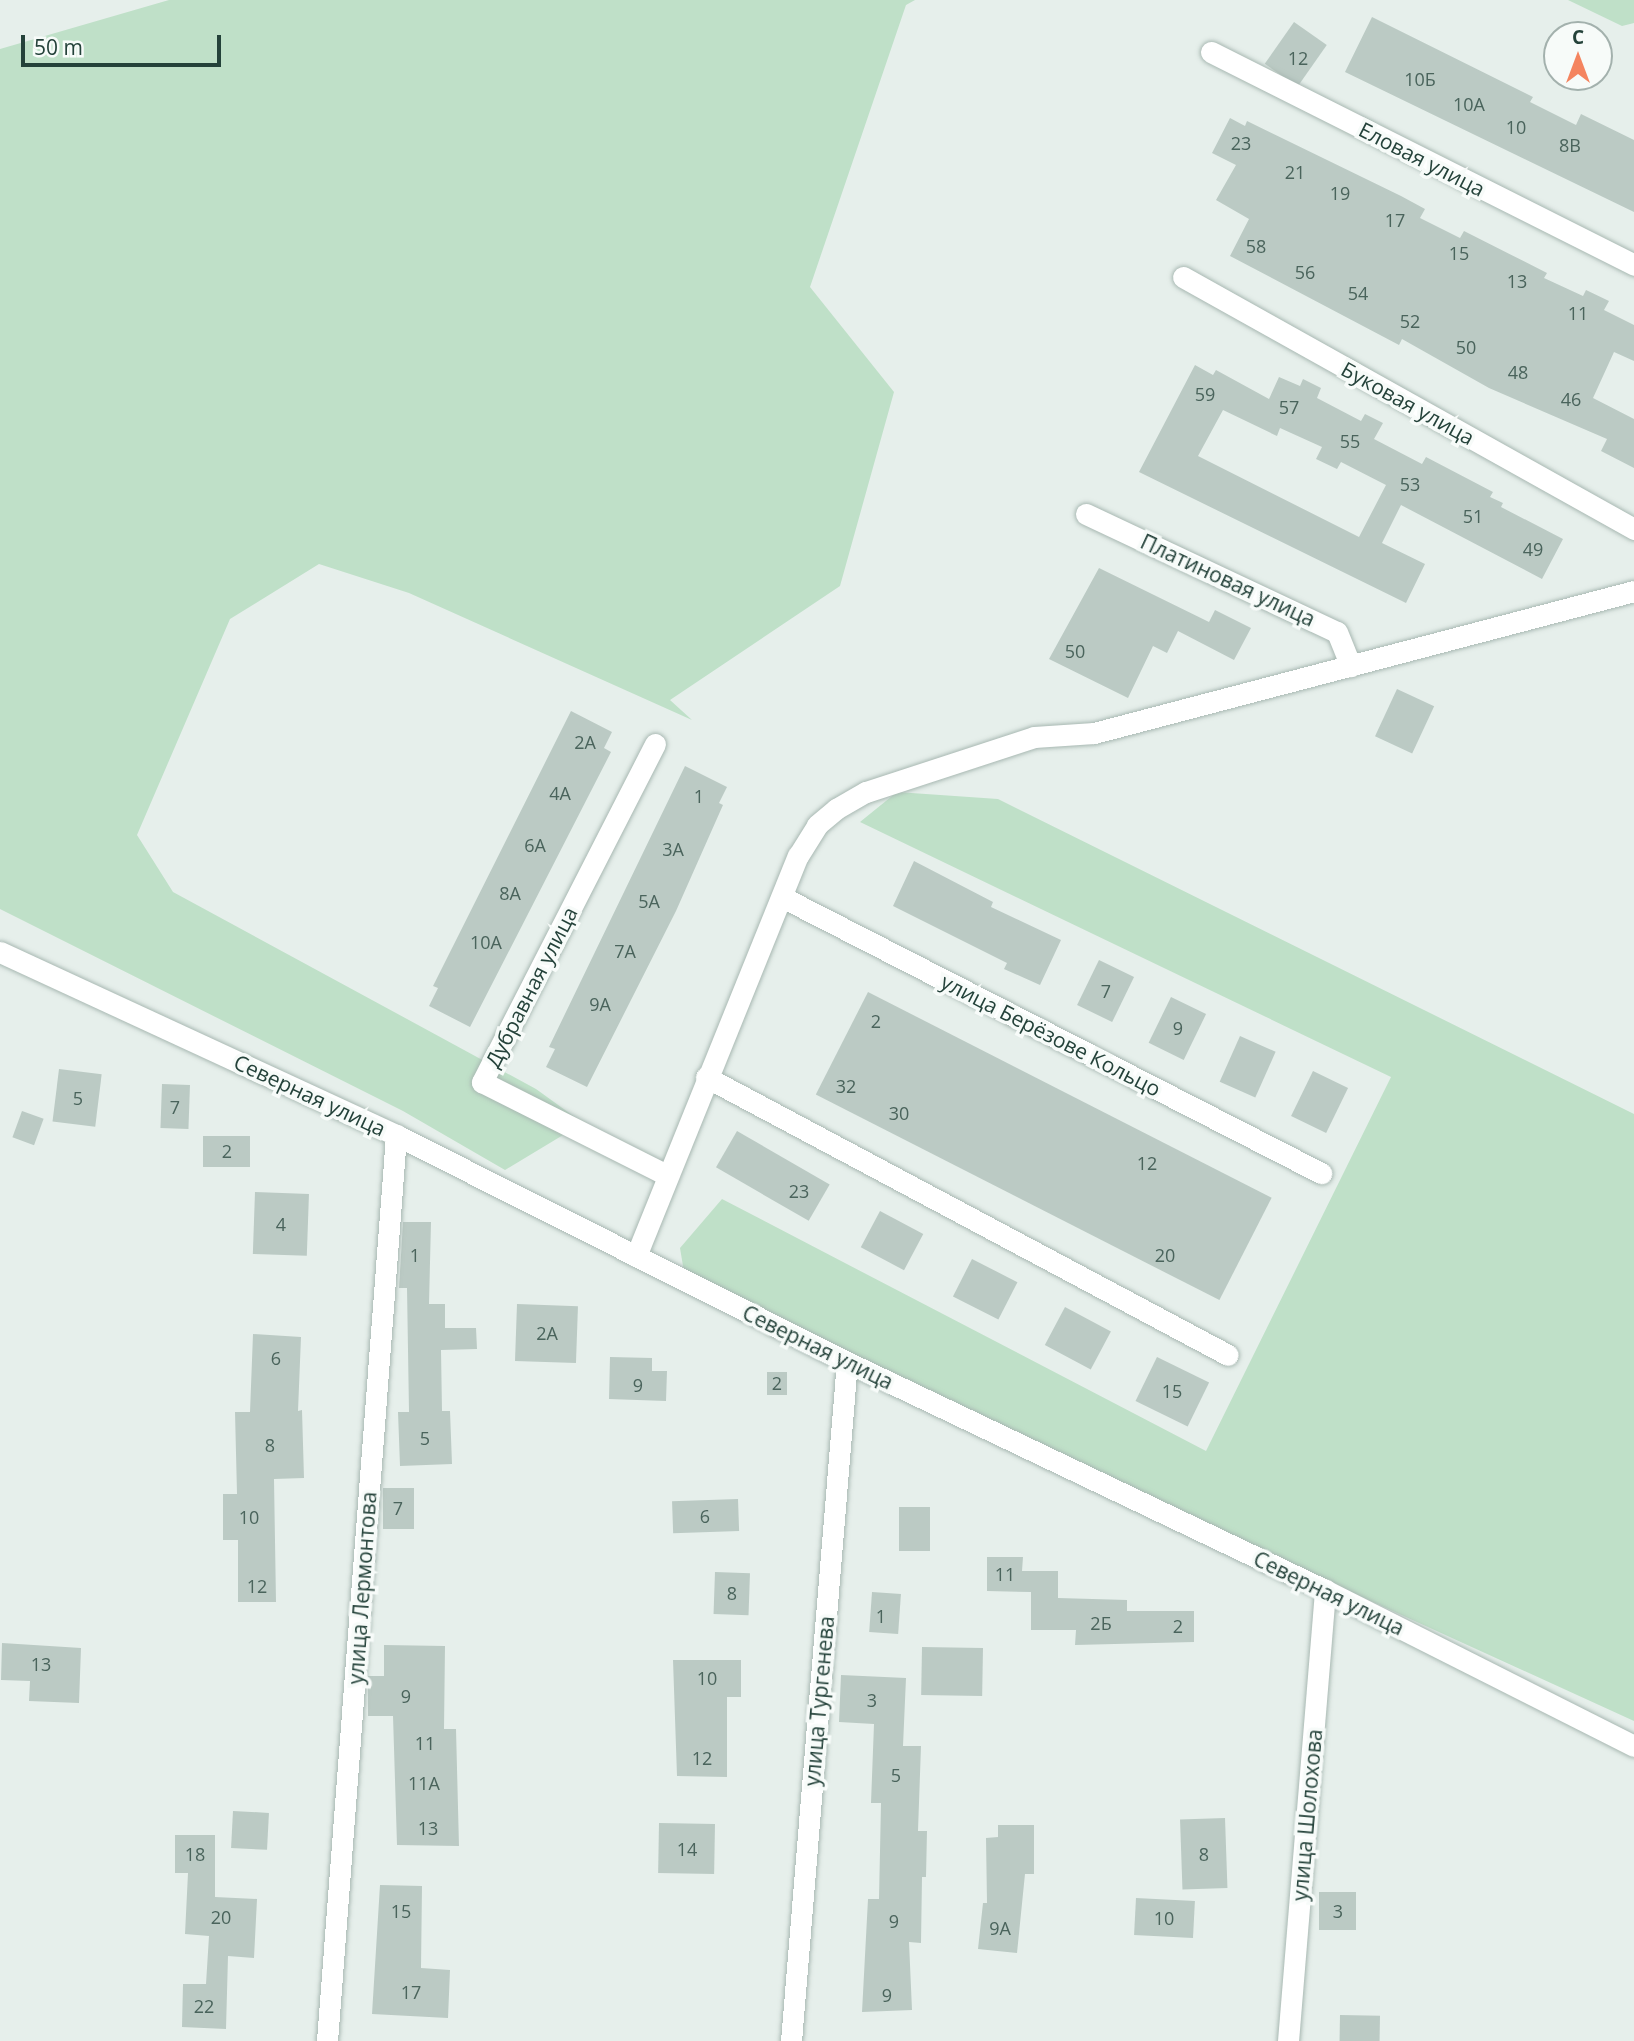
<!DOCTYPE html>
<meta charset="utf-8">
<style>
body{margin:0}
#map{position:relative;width:1634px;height:2041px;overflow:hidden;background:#e6efeb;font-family:"Open Sans",sans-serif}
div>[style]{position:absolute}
.green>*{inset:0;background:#bfe0c8}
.building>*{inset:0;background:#bbcac4;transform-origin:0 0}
.roads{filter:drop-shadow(0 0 2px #a8b8b2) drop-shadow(0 0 2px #a8b8b2)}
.minor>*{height:21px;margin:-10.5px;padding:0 10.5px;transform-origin:10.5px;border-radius:10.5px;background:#fff}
span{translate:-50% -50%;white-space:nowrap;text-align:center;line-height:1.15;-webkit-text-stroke:7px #f7fbf9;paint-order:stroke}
.number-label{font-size:18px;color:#4a645c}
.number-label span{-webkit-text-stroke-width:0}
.street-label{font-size:21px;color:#24423a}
.north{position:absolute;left:1543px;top:21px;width:70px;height:70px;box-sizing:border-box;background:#f7fbf9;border:2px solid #a3b1ad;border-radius:50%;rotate:0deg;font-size:19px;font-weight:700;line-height:28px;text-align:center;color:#24423a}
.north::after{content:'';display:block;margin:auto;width:24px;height:32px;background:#f4845f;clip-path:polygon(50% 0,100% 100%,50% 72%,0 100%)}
.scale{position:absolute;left:21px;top:35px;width:200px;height:32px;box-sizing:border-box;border:4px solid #24423a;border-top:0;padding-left:9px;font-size:21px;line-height:24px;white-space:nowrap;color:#24423a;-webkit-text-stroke:5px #f7fbf9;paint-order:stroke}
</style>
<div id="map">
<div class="green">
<i style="clip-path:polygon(169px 0,915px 0,906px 5px,810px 287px,894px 392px,840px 586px,670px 700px,692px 720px,409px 593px,319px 564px,230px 619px,137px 835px,173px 892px,536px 1089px,583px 1123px,505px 1170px,403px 1111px,0 909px,0 49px)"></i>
<i style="clip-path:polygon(1568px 0,1634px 0,1634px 23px,1622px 26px)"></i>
<i style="clip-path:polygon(897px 792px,998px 799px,1634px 1114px,1634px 1721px,847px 1362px,684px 1272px,680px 1248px,722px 1199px,1206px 1451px,1391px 1077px,860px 822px)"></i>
</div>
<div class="building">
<i style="clip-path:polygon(1372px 17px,1533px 97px,1530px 102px,1576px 125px,1581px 114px,1634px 140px,1634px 212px,1345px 72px)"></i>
<i style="left:1294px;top:22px;width:40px;height:51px;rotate:35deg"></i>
<i style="clip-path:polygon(1230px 118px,1245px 126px,1247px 121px,1401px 196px,1425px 209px,1420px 218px,1460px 238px,1464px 231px,1547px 273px,1544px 278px,1583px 296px,1586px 290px,1609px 301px,1604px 310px,1634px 325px,1634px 361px,1614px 352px,1593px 398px,1634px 419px,1634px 468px,1601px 451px,1607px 439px,1489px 388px,1402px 339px,1399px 345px,1230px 256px,1249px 219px,1216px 200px,1236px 165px,1212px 153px)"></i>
<i style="clip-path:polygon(evenodd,1195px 365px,1213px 375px,1216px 370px,1269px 399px,1279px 377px,1300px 386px,1303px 379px,1321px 388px,1317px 398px,1361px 421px,1365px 414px,1383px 423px,1374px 439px,1422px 464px,1426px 457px,1493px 492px,1490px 497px,1503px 503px,1501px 507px,1563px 539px,1542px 579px,1401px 505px,1382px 543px,1425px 564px,1406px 603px,1139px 472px,1195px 365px,1223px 410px,1277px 436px,1280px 428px,1322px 447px,1316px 459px,1337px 469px,1341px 462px,1386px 485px,1359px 537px,1198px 456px,1223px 410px)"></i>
<i style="clip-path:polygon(1099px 568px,1209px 622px,1215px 610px,1251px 628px,1234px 660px,1178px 631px,1167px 653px,1153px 646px,1128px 698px,1049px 659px)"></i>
<i style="left:1397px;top:689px;width:41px;height:52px;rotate:25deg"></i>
<i style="clip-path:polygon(571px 711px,612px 732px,604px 748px,611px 752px,470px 1027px,429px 1006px,438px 988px,433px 986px)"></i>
<i style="clip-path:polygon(685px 766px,727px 787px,719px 803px,723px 805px,676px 911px,587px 1087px,546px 1067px,555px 1049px,549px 1047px)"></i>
<i style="clip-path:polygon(914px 861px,993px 902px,991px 907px,1061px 940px,1040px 985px,1004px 969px,1007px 963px,893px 906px)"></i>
<i style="left:1099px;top:960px;width:39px;height:50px;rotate:26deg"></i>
<i style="left:868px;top:992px;width:453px;height:115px;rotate:27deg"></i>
<i style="left:1171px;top:997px;width:39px;height:51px;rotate:26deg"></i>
<i style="left:1240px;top:1036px;width:39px;height:50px;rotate:24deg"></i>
<i style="left:59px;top:1069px;width:43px;height:53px;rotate:7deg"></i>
<i style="left:1313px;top:1071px;width:39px;height:50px;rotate:26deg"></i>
<i style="left:162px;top:1084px;width:28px;height:44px;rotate:2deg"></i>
<i style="left:22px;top:1111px;width:23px;height:28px;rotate:20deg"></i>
<i style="left:737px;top:1131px;width:107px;height:42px;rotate:30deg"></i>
<i style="left:203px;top:1136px;width:47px;height:31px"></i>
<i style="left:255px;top:1192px;width:54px;height:62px;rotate:2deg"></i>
<i style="left:880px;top:1211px;width:49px;height:41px;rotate:28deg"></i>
<i style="clip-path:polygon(403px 1222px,431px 1222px,429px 1304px,445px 1304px,445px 1328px,476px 1328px,477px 1349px,441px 1350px,442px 1411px,450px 1411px,452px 1464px,400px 1466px,398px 1412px,409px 1412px,407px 1288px,399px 1288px)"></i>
<i style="left:972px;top:1259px;width:51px;height:42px;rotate:27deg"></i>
<i style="left:517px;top:1304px;width:61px;height:57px;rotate:2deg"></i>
<i style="left:1065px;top:1307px;width:52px;height:43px;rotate:28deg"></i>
<i style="clip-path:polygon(253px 1334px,301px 1337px,298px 1411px,302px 1410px,304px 1478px,274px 1479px,276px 1602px,238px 1602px,238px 1540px,223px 1540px,223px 1494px,237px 1494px,235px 1412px,250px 1412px)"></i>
<i style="clip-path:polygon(610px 1357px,652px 1358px,652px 1371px,667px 1371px,666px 1401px,609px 1399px)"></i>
<i style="left:1157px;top:1357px;width:58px;height:49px;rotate:26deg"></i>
<i style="left:767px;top:1372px;width:20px;height:23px"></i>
<i style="left:383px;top:1488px;width:31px;height:41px"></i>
<i style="left:738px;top:1499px;width:32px;height:66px;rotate:88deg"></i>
<i style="left:899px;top:1507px;width:31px;height:44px"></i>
<i style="clip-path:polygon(987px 1557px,1023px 1557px,1022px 1571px,1058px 1571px,1058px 1598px,1127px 1600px,1127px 1611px,1194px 1611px,1194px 1642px,1075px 1645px,1076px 1630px,1031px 1630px,1031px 1592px,987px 1591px)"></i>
<i style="left:715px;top:1572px;width:35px;height:42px;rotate:2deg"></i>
<i style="left:872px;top:1592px;width:29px;height:40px;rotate:4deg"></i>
<i style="clip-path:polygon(2px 1643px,81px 1648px,79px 1703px,29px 1701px,30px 1681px,1px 1680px)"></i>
<i style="clip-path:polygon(384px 1645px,445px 1646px,444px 1729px,456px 1729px,459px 1846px,397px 1845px,393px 1716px,368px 1716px,368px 1676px,384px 1676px)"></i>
<i style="left:922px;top:1647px;width:61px;height:48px;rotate:1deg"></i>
<i style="clip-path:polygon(673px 1660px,741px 1660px,741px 1697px,727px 1697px,727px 1777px,677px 1776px)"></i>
<i style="clip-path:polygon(841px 1675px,906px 1678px,903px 1746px,921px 1746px,918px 1831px,927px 1831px,926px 1877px,922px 1877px,921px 1943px,909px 1942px,912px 2010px,862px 2012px,868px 1899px,879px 1899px,881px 1803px,871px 1803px,874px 1724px,839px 1722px)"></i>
<i style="left:233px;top:1811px;width:36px;height:37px;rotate:3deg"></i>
<i style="left:1225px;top:1818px;width:70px;height:45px;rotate:88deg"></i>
<i style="left:659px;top:1823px;width:56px;height:50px;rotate:1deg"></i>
<i style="clip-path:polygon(998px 1825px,1034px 1825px,1034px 1874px,1025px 1874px,1017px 1953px,978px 1949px,983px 1903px,987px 1903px,986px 1838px,998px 1837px)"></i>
<i style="clip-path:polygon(175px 1835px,215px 1835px,215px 1897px,257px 1899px,254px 1958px,228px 1956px,226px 2029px,182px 2027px,183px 1984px,206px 1984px,209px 1936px,185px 1934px,188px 1873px,175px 1873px)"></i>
<i style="clip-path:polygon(380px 1885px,422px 1886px,421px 1968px,450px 1970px,448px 2018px,372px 2014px)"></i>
<i style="left:1319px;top:1892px;width:37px;height:38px"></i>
<i style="left:1136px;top:1898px;width:59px;height:37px;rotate:3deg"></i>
<i style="left:1340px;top:2015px;width:40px;height:26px;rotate:1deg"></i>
</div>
<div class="roads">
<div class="minor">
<i style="left:1211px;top:52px;width:474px;rotate:26.7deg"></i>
<i style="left:1183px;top:277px;width:517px;rotate:29.19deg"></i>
<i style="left:1086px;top:514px;width:277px;rotate:25.2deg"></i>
<i style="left:1337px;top:632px;width:37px;rotate:68deg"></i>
<i style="left:655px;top:744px;width:380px;rotate:117.1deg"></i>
<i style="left:482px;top:1082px;width:207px;rotate:26.7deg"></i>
<i style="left:782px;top:897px;width:606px;rotate:27.12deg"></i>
<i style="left:0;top:952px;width:436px;rotate:24.8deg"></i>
<i style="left:396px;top:1135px;width:505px;rotate:26.72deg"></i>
<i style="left:847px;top:1362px;width:530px;rotate:25.5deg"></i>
<i style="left:1325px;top:1590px;width:346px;rotate:26.8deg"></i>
<i style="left:706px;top:1077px;width:591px;rotate:28.04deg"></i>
<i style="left:636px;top:1256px;width:432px;rotate:-68deg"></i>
<i style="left:798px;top:856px;width:36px;rotate:-58deg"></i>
<i style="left:817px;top:825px;width:25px;rotate:-40deg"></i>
<i style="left:836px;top:809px;width:34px;rotate:-30deg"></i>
<i style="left:866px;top:792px;width:177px;rotate:-18.1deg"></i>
<i style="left:1034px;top:737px;width:60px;rotate:-3.8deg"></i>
<i style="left:1094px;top:733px;width:558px;rotate:-14.73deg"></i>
<i style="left:327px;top:2041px;width:909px;rotate:-85.64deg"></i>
<i style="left:791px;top:2041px;width:681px;rotate:-85.29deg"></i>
<i style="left:1288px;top:2041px;width:453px;rotate:-85.3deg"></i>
</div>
</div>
<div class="number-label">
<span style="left:1298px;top:58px">12</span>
<span style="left:1420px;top:79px">10Б</span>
<span style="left:1469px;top:104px">10А</span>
<span style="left:1516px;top:127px">10</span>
<span style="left:1241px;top:143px">23</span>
<span style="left:1570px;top:145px">8В</span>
<span style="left:1295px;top:172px">21</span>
<span style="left:1340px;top:193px">19</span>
<span style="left:1395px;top:220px">17</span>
<span style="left:1256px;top:246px">58</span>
<span style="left:1459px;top:253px">15</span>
<span style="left:1305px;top:272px">56</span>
<span style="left:1517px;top:281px">13</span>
<span style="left:1358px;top:293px">54</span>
<span style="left:1578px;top:313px">11</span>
<span style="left:1410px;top:321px">52</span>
<span style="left:1466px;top:347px">50</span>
<span style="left:1518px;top:372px">48</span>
<span style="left:1205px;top:394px">59</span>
<span style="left:1571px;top:399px">46</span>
<span style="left:1289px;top:407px">57</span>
<span style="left:1350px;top:441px">55</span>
<span style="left:1410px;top:484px">53</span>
<span style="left:1473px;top:516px">51</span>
<span style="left:1533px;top:549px">49</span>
<span style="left:1075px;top:651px">50</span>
<span style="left:585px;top:742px">2А</span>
<span style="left:560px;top:793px">4А</span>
<span style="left:699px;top:796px">1</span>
<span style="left:535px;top:845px">6А</span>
<span style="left:673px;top:849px">3А</span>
<span style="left:510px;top:893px">8А</span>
<span style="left:649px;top:901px">5А</span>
<span style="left:486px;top:942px">10А</span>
<span style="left:625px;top:951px">7А</span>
<span style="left:1106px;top:991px">7</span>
<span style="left:600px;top:1004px">9А</span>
<span style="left:876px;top:1021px">2</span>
<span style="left:1178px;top:1028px">9</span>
<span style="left:846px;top:1086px">32</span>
<span style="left:78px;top:1098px">5</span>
<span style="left:175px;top:1107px">7</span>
<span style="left:899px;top:1113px">30</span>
<span style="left:227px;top:1151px">2</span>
<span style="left:1147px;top:1163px">12</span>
<span style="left:799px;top:1191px">23</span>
<span style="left:281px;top:1224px">4</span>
<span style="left:415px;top:1255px">1</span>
<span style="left:1165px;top:1255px">20</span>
<span style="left:547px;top:1333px">2А</span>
<span style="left:276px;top:1358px">6</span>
<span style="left:777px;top:1383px">2</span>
<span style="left:638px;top:1385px">9</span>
<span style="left:1172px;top:1391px">15</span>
<span style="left:425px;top:1438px">5</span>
<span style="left:270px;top:1445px">8</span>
<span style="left:398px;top:1508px">7</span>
<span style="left:705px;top:1516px">6</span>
<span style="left:249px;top:1517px">10</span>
<span style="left:1005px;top:1574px">11</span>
<span style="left:257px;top:1586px">12</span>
<span style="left:732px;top:1593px">8</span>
<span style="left:881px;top:1616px">1</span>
<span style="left:1101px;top:1623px">2Б</span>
<span style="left:1178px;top:1626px">2</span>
<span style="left:41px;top:1664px">13</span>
<span style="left:707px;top:1678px">10</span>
<span style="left:406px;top:1696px">9</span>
<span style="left:872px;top:1700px">3</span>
<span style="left:425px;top:1743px">11</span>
<span style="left:702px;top:1758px">12</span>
<span style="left:896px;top:1775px">5</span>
<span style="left:424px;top:1783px">11А</span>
<span style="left:428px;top:1828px">13</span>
<span style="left:687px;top:1849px">14</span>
<span style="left:195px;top:1854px">18</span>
<span style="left:1204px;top:1854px">8</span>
<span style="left:401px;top:1911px">15</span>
<span style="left:1338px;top:1911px">3</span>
<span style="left:221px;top:1917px">20</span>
<span style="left:1164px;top:1918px">10</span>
<span style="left:894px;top:1921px">9</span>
<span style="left:1000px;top:1928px">9А</span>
<span style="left:411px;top:1992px">17</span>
<span style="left:887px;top:1995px">9</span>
<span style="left:204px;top:2006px">22</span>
</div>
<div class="street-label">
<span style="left:1422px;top:159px;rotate:27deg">Еловая улица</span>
<span style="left:1408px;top:403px;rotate:29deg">Буковая улица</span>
<span style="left:1228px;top:580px;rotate:25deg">Платиновая улица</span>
<span style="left:531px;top:987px;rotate:-63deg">Дубравная улица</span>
<span style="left:1051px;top:1035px;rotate:27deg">улица Берёзове Кольцо</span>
<span style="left:310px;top:1095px;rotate:25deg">Северная улица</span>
<span style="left:818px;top:1347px;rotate:26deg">Северная улица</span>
<span style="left:362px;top:1588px;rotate:-86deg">улица Лермонтова</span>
<span style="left:1329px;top:1593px;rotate:26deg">Северная улица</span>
<span style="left:819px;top:1701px;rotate:-85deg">улица Тургенева</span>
<span style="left:1307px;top:1815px;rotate:-85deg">улица Шолохова</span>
</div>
<div class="north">С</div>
<div class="scale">50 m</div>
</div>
